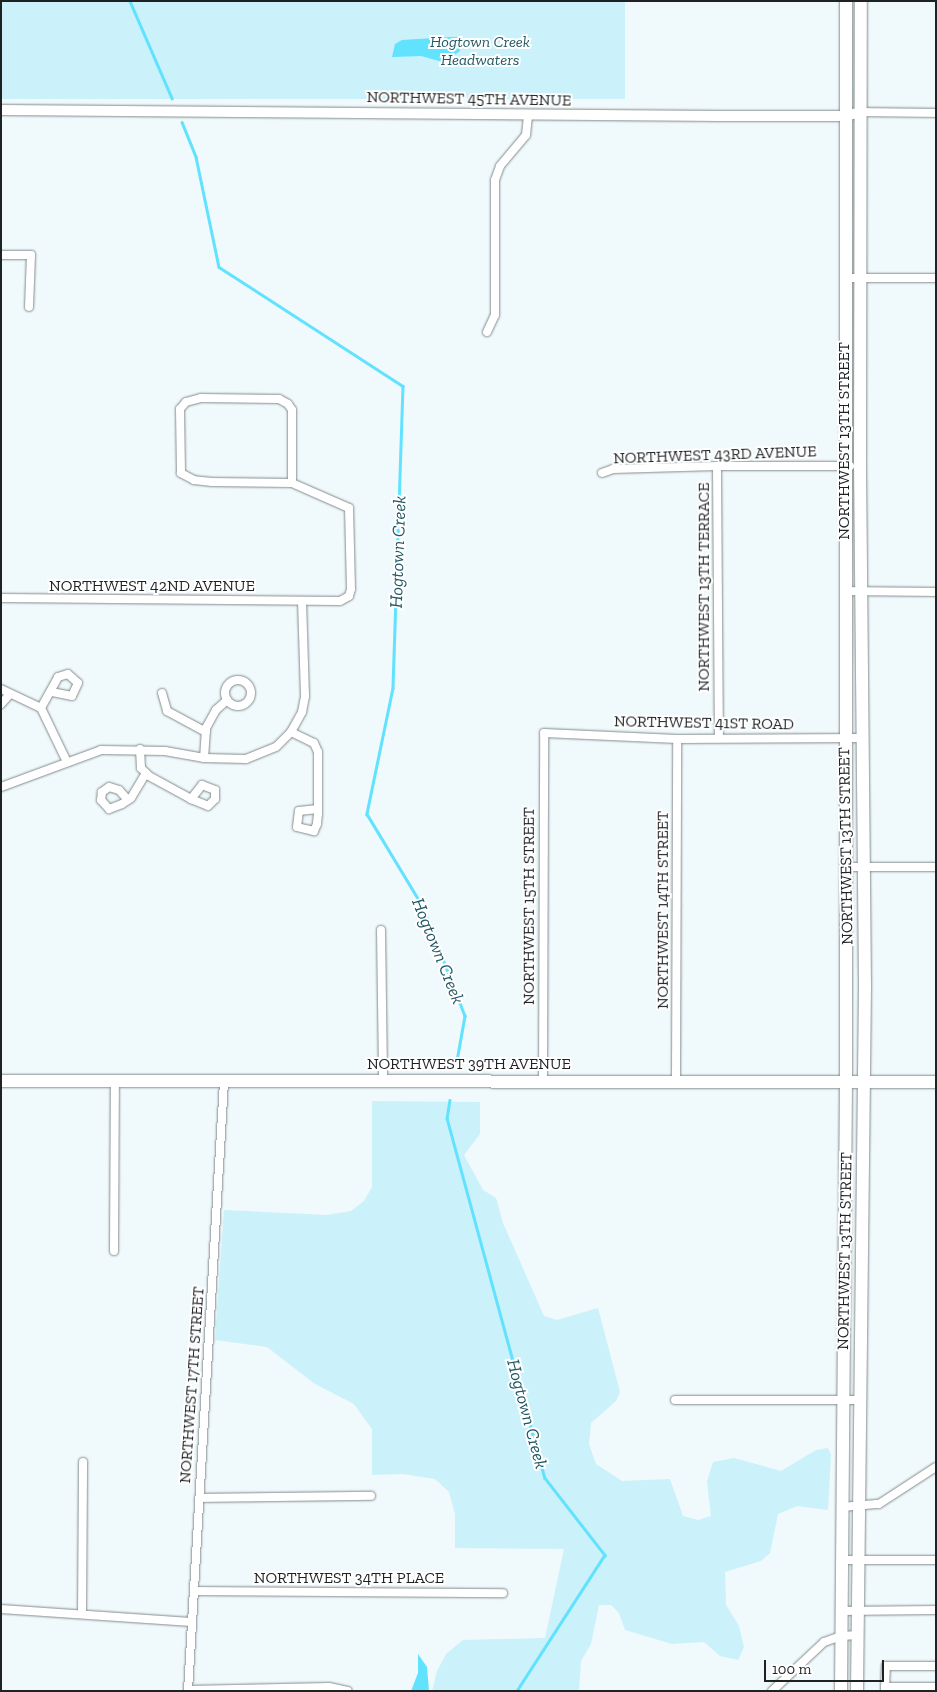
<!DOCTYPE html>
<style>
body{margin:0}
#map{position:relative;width:937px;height:1692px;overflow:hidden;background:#f0f9fb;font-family:"Zilla Slab",serif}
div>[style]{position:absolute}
.green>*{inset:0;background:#cbf1fa;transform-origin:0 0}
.water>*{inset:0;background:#61e2fe}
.stream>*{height:2.5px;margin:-1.25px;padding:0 1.25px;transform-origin:1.25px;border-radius:1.25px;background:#61e2fe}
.roads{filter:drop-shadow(0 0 1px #838b8d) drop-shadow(0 0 1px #838b8d)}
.minor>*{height:8px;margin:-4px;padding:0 4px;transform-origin:4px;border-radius:4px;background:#fff}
.minor>.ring{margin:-4px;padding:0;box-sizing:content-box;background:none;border:8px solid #fff;border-radius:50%}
.tertiary>*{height:10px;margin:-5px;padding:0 5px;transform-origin:5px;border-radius:5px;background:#fff}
.primary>*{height:12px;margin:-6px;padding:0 6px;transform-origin:6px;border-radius:6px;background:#fff}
span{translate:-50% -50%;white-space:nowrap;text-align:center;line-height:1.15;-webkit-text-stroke:4px #fff;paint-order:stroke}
.park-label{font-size:16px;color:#235a65;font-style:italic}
.street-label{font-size:16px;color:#1f2223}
.water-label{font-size:18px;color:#205762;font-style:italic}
.frame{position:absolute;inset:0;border:2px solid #1f2223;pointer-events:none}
.scale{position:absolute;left:764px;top:1660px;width:120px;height:22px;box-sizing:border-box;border:2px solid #1f2223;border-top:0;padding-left:6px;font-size:15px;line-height:18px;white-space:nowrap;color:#1f2223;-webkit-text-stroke:4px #fff;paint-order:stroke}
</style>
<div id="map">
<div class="green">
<i style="left:1px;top:1px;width:624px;height:98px"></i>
<i style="clip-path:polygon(372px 1101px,480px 1102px,480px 1134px,464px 1155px,483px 1190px,496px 1198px,503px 1223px,544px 1316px,557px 1320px,598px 1308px,620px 1392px,616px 1401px,591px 1423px,589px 1444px,596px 1464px,622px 1481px,670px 1479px,683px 1516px,698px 1520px,711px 1516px,707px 1481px,713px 1462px,734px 1458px,781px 1471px,816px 1450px,828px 1448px,831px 1455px,828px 1510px,797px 1506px,778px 1514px,770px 1553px,761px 1561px,725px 1572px,726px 1605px,739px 1626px,744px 1647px,738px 1660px,720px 1656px,704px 1642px,672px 1644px,625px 1630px,619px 1613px,611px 1605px,599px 1605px,591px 1644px,581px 1661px,579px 1691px,432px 1691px,437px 1671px,446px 1654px,463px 1640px,545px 1638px,564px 1549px,455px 1548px,455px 1514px,449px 1492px,435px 1479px,403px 1474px,372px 1475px,372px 1429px,354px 1404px,315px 1384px,267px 1347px,215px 1340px,224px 1210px,327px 1215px,351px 1211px,364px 1201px,372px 1187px)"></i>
</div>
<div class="water">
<i style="clip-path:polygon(450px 37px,461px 37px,463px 43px,459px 52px,443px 62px,421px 56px,392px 57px,395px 44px,402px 40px)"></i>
<i style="clip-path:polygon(418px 1654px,427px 1667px,429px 1691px,411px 1691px,418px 1673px)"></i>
</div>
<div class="stream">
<i style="left:130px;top:1px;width:106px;rotate:66.6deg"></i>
<i style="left:182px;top:122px;width:38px;rotate:68deg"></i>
<i style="left:196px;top:157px;width:112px;rotate:78.2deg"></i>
<i style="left:219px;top:267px;width:219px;rotate:32.9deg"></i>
<i style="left:403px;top:386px;width:302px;rotate:91.9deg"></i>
<i style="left:393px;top:688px;width:129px;rotate:101.7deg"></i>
<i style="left:367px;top:814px;width:106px;rotate:58.9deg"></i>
<i style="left:422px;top:905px;width:119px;rotate:68.8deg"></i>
<i style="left:465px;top:1016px;width:46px;rotate:100.1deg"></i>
<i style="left:450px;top:1100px;width:18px;rotate:99deg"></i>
<i style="left:447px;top:1118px;width:373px;rotate:74.8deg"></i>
<i style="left:545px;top:1478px;width:98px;rotate:52.1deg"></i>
<i style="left:605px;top:1555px;width:162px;rotate:122.9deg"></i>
</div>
<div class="roads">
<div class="minor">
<i style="left:861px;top:112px;width:75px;rotate:0.8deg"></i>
<i style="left:1px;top:255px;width:30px"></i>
<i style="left:31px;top:255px;width:52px;rotate:92.2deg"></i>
<i style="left:845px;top:278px;width:91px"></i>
<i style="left:487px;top:332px;width:19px;rotate:-65deg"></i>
<i style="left:495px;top:315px;width:135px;rotate:-90deg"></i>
<i style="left:495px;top:180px;width:15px;rotate:-70deg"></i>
<i style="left:500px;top:166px;width:40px;rotate:-50deg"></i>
<i style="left:526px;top:135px;width:20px;rotate:-84deg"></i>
<i style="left:717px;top:466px;width:272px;rotate:89.6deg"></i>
<i style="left:602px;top:473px;width:12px;rotate:-20deg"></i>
<i style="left:613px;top:469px;width:104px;rotate:-1.7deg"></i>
<i style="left:717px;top:466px;width:133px"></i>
<i style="left:845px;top:591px;width:91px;rotate:0.6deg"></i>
<i style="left:1px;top:598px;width:339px;rotate:0.5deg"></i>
<i style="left:340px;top:601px;width:10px;rotate:-29deg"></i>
<i style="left:349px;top:596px;width:7px;rotate:-74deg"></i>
<i style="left:351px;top:589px;width:81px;rotate:-91.4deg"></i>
<i style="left:349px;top:508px;width:62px;rotate:-156.3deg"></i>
<i style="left:292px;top:483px;width:80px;rotate:-179.3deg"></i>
<i style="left:212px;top:482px;width:18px;rotate:-174deg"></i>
<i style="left:194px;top:480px;width:15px;rotate:-152deg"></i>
<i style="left:181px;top:473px;width:64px;rotate:-90.9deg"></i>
<i style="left:180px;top:409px;width:9px;rotate:-49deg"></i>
<i style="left:186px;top:402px;width:16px;rotate:-15deg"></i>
<i style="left:201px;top:398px;width:78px;rotate:0.7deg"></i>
<i style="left:279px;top:399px;width:10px;rotate:29deg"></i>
<i style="left:288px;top:404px;width:7px;rotate:56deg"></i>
<i style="left:292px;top:410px;width:73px;rotate:90deg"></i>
<i class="ring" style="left:225px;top:680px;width:18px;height:18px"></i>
<i style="left:1px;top:689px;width:44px;rotate:25.4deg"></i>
<i style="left:41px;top:708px;width:35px;rotate:-61deg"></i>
<i style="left:58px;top:677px;width:10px;rotate:-17deg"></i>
<i style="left:68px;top:674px;width:13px;rotate:42deg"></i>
<i style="left:78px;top:683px;width:14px;rotate:115deg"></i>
<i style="left:72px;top:696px;width:20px;rotate:-169deg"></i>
<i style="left:162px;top:693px;width:19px;rotate:74deg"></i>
<i style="left:167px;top:711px;width:44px;rotate:28.3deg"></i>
<i style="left:1px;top:704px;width:13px;rotate:-48deg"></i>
<i style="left:41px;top:708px;width:60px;rotate:64.3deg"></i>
<i style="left:291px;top:732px;width:25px;rotate:26deg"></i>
<i style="left:314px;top:743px;width:10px;rotate:66deg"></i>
<i style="left:318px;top:752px;width:62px;rotate:90deg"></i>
<i style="left:318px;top:814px;width:10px;rotate:96deg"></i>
<i style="left:317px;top:824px;width:8px;rotate:113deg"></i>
<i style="left:314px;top:831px;width:17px;rotate:-167deg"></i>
<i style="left:297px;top:827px;width:16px;rotate:-83deg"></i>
<i style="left:299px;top:811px;width:19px;rotate:-6deg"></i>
<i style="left:140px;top:749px;width:19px;rotate:87deg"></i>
<i style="left:141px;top:768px;width:11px;rotate:45deg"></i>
<i style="left:149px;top:776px;width:48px;rotate:28.7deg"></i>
<i style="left:191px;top:799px;width:18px;rotate:22deg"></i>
<i style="left:208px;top:806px;width:10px;rotate:-45deg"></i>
<i style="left:215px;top:799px;width:9px;rotate:-90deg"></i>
<i style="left:215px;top:790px;width:14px;rotate:-159deg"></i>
<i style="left:202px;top:785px;width:18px;rotate:128deg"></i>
<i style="left:204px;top:758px;width:30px;rotate:-86deg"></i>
<i style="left:206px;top:728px;width:21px;rotate:-61deg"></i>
<i style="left:216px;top:710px;width:15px;rotate:-42deg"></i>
<i style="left:1px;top:787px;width:107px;rotate:-20.3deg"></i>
<i style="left:101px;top:750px;width:64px;rotate:0.9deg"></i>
<i style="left:165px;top:751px;width:40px;rotate:10deg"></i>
<i style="left:204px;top:758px;width:42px;rotate:1.4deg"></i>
<i style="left:246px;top:759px;width:32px;rotate:-22deg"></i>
<i style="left:276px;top:747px;width:21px;rotate:-45deg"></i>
<i style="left:291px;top:732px;width:23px;rotate:-61deg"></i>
<i style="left:302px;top:712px;width:16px;rotate:-79deg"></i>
<i style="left:305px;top:696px;width:95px;rotate:-91.8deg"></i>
<i style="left:128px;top:800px;width:13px;rotate:-132deg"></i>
<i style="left:119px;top:790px;width:10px;rotate:-163deg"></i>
<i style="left:109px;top:787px;width:9px;rotate:144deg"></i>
<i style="left:102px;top:792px;width:8px;rotate:97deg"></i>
<i style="left:101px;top:800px;width:12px;rotate:48deg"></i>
<i style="left:109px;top:809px;width:14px;rotate:-21deg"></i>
<i style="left:122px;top:804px;width:11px;rotate:-34deg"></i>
<i style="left:131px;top:798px;width:29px;rotate:-59deg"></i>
<i style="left:846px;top:867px;width:90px"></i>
<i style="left:381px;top:930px;width:150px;rotate:89.2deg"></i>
<i style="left:543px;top:1081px;width:348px;rotate:-89.8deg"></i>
<i style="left:544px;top:733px;width:133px;rotate:2.6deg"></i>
<i style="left:677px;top:739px;width:184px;rotate:-0.3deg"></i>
<i style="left:676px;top:1081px;width:342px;rotate:-89.8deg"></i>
<i style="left:114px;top:1251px;width:170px;rotate:-89.7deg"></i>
<i style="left:675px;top:1400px;width:184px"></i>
<i style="left:199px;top:1498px;width:172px;rotate:-0.7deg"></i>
<i style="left:842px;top:1507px;width:37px;rotate:-5deg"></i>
<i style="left:879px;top:1504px;width:68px;rotate:-33deg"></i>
<i style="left:842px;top:1560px;width:94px"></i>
<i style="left:194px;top:1591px;width:309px;rotate:0.4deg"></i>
<i style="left:1px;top:1609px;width:190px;rotate:3.9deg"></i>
<i style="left:841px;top:1611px;width:95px;rotate:-0.6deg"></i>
<i style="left:82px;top:1614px;width:152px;rotate:-89.6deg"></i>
<i style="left:885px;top:1687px;width:51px"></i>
<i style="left:188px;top:1690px;width:141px;rotate:-1.2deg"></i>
<i style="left:329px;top:1687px;width:19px;rotate:12deg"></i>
<i style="left:188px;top:1691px;width:611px;rotate:-86.62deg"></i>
<i style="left:772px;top:1691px;width:71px;rotate:-43.3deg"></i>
<i style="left:824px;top:1642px;width:18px;rotate:-19deg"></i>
<i style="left:841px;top:1636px;width:17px;rotate:-3deg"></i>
<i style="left:885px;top:1691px;width:25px;rotate:-88deg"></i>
<i style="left:886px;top:1666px;width:50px"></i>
</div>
<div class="tertiary">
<i style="left:1px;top:110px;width:719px;rotate:0.48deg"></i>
<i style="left:720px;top:116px;width:125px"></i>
<i style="left:845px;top:116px;width:16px;rotate:-14deg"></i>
</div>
<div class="primary">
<i style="left:1px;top:1081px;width:935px;rotate:0.06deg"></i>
<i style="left:841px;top:1691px;width:609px;rotate:-89.53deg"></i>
<i style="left:846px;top:1082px;width:1081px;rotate:-90deg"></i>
<i style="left:857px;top:1691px;width:705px;rotate:-89.35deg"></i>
<i style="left:865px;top:986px;width:520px;rotate:-90.55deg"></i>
<i style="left:860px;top:466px;width:465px;rotate:-89.9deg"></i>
</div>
</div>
<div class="park-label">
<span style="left:480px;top:51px">Hogtown Creek<br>Headwaters</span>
</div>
<div class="street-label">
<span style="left:469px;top:99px;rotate:1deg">NORTHWEST 45TH AVENUE</span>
<span style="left:844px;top:441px;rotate:-90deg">NORTHWEST 13TH STREET</span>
<span style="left:715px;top:455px;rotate:-2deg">NORTHWEST 43RD AVENUE</span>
<span style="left:152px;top:586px">NORTHWEST 42ND AVENUE</span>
<span style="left:704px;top:587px;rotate:-90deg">NORTHWEST 13TH TERRACE</span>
<span style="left:704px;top:723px;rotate:1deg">NORTHWEST 41ST ROAD</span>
<span style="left:846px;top:846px;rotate:-91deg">NORTHWEST 13TH STREET</span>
<span style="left:529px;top:906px;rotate:-90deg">NORTHWEST 15TH STREET</span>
<span style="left:663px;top:910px;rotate:-90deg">NORTHWEST 14TH STREET</span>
<span style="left:469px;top:1064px">NORTHWEST 39TH AVENUE</span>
<span style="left:845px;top:1251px;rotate:-89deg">NORTHWEST 13TH STREET</span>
<span style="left:192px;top:1385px;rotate:-86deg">NORTHWEST 17TH STREET</span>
<span style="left:349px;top:1578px">NORTHWEST 34TH PLACE</span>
</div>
<div class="water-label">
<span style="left:398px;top:552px;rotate:-88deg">Hogtown Creek</span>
<span style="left:438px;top:951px;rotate:68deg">Hogtown Creek</span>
<span style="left:527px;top:1414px;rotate:75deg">Hogtown Creek</span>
</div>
<div class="frame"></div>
<div class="scale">100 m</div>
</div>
